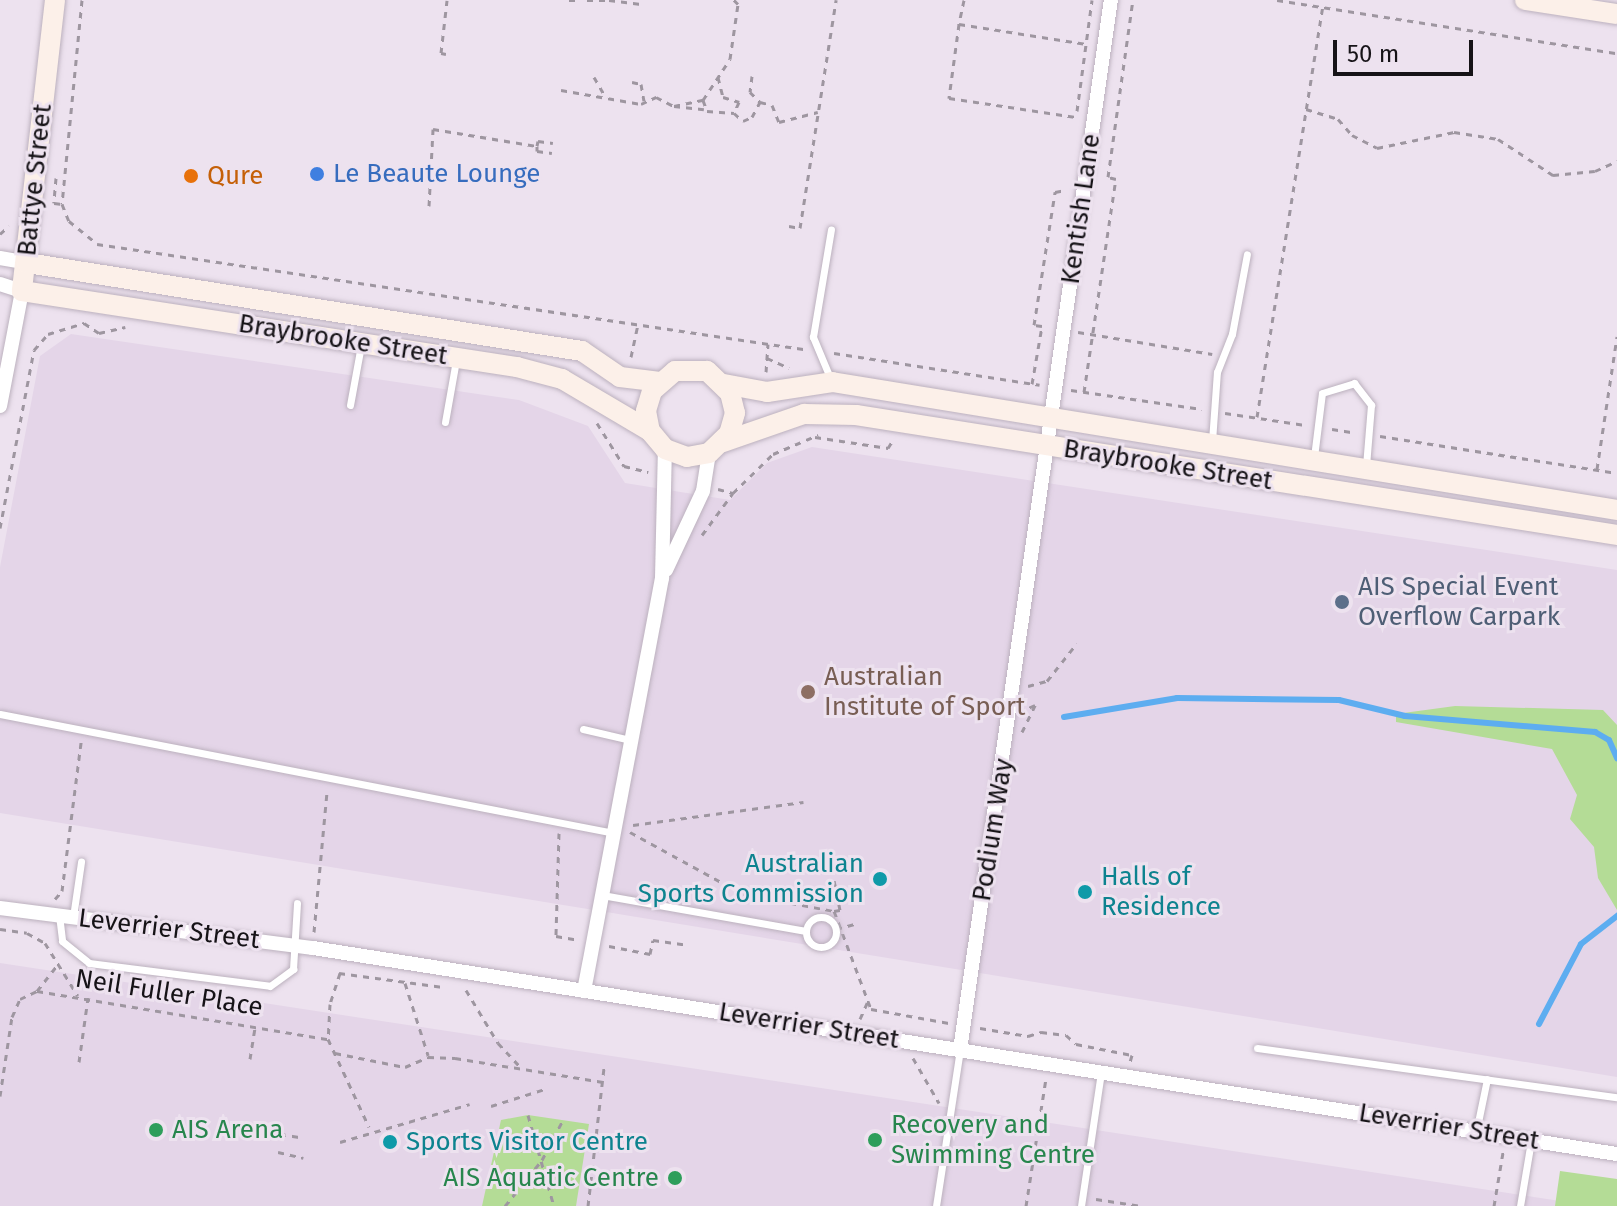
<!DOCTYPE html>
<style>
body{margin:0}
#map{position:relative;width:1617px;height:1206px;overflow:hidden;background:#ede2ef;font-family:"Fira Sans",sans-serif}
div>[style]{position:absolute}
.built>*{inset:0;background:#e4d5e8}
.green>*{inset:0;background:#b4dc96}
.stream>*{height:6px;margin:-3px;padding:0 3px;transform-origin:3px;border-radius:3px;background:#5dadf0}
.path>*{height:3px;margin-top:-1.5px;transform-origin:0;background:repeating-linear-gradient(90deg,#9e96a0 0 6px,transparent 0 12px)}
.roads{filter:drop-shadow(0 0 2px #bcb1be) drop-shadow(0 0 2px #bcb1be)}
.lane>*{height:7px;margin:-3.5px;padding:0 3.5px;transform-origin:3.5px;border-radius:3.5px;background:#fff}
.lane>.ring{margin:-3.5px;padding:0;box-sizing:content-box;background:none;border:7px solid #fff;border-radius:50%}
.street>*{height:14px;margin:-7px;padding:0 7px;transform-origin:7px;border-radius:7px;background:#fff}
.secondary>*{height:20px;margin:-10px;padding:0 10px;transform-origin:10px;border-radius:10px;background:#fcf0e9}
.dots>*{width:22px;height:22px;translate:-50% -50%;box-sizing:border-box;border:4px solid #ede2ef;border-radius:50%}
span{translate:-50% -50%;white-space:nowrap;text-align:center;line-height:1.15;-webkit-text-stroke:6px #ede2ef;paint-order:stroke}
.shop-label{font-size:26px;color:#366cbe}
.left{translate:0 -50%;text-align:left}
.food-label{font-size:26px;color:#c56008}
.street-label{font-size:26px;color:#161317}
.service-label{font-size:26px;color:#4e5e75}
.education-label{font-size:26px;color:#785e54}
.culture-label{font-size:26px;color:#0d838f}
.right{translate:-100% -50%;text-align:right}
.leisure-label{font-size:26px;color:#27864d}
.scale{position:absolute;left:1333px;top:40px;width:140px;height:36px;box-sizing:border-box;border:4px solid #161317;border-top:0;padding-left:10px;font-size:24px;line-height:28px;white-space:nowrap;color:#161317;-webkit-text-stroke:6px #ede2ef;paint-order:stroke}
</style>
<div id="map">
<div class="built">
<i style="clip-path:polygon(71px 334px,519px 400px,588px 426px,625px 483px,730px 500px,767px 463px,812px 447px,1617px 570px,1617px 1077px,0 813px,0 567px,40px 356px)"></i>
<i style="clip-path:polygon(0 963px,730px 1074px,1593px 1206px,0 1206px)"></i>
</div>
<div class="green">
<i style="clip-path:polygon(1455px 706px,1603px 710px,1617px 725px,1617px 910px,1598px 878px,1594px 847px,1570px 819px,1577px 795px,1552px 749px,1396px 722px,1396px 714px)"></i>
<i style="clip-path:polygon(528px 1115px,589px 1124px,576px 1206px,482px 1206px,501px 1120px)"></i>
<i style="clip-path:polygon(1560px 1171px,1617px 1179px,1617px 1206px,1555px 1206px)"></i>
</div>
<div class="stream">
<i style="left:1064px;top:717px;width:115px;rotate:-9.5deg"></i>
<i style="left:1177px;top:698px;width:162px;rotate:0.7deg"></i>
<i style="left:1339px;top:700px;width:68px;rotate:13.6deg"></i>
<i style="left:1405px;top:716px;width:191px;rotate:4.8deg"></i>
<i style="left:1595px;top:732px;width:16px;rotate:30deg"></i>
<i style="left:1609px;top:740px;width:20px;rotate:66deg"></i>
<i style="left:1539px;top:1024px;width:90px;rotate:-62.3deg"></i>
<i style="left:1581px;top:944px;width:46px;rotate:-37.9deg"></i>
</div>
<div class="path">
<i style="left:82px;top:0;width:205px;rotate:95.6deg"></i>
<i style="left:62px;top:204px;width:18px;rotate:68deg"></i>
<i style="left:69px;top:221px;width:36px;rotate:39deg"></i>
<i style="left:569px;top:0;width:6px"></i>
<i style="left:587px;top:0;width:20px"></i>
<i style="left:609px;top:0;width:32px;rotate:7deg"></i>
<i style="left:964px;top:0;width:25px;rotate:102deg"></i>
<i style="left:959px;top:24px;width:129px;rotate:8.9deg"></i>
<i style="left:1277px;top:0;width:344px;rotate:8.9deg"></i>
<i style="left:959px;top:24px;width:75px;rotate:97.7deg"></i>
<i style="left:949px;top:98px;width:128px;rotate:8.5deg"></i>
<i style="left:446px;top:54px;width:5px;rotate:-169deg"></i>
<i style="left:441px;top:53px;width:53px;rotate:-83.5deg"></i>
<i style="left:752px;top:76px;width:16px;rotate:97deg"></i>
<i style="left:750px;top:92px;width:14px;rotate:45deg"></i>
<i style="left:594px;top:77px;width:24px;rotate:60deg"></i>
<i style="left:718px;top:77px;width:21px;rotate:76deg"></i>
<i style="left:723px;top:97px;width:17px;rotate:17deg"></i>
<i style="left:739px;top:102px;width:12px;rotate:114deg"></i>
<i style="left:632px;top:82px;width:9px;rotate:13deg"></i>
<i style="left:641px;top:84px;width:17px;rotate:80deg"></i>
<i style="left:561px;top:90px;width:81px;rotate:9.9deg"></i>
<i style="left:641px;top:104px;width:17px;rotate:-25deg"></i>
<i style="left:656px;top:97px;width:20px;rotate:27deg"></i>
<i style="left:674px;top:106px;width:30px;rotate:-12deg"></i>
<i style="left:703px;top:100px;width:49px;rotate:-56.6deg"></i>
<i style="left:730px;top:59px;width:56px;rotate:-81.7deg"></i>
<i style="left:738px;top:4px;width:6px;rotate:-135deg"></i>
<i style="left:703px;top:100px;width:12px;rotate:70deg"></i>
<i style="left:707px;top:111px;width:27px;rotate:4deg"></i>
<i style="left:734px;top:113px;width:12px;rotate:42deg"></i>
<i style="left:743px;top:121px;width:10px;rotate:-24deg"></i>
<i style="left:752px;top:117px;width:17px;rotate:-62deg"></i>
<i style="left:760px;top:102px;width:12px;rotate:14deg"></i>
<i style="left:772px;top:105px;width:18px;rotate:68deg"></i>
<i style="left:779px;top:122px;width:40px;rotate:-14.4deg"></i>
<i style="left:674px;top:106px;width:30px;rotate:6deg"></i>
<i style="left:1306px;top:109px;width:34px;rotate:17deg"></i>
<i style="left:1338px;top:119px;width:21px;rotate:49deg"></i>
<i style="left:1352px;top:135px;width:28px;rotate:27deg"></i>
<i style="left:1377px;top:148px;width:79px;rotate:-11.7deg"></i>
<i style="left:1454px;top:132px;width:45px;rotate:9deg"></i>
<i style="left:1498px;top:139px;width:66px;rotate:33.2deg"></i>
<i style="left:1553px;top:175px;width:42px;rotate:-5.4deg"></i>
<i style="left:1595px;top:171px;width:24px;rotate:-24deg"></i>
<i style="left:1077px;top:111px;width:112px;rotate:-82.3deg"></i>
<i style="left:537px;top:146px;width:5px;rotate:90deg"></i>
<i style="left:537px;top:151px;width:15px;rotate:8deg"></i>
<i style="left:56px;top:178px;width:25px;rotate:95deg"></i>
<i style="left:54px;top:203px;width:8px;rotate:7deg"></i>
<i style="left:429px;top:206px;width:77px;rotate:-87deg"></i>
<i style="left:433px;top:129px;width:105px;rotate:9.3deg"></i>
<i style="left:537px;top:146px;width:5px;rotate:-79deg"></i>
<i style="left:538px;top:141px;width:15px;rotate:8deg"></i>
<i style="left:789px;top:226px;width:11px;rotate:10deg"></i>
<i style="left:800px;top:228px;width:231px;rotate:-81deg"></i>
<i style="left:0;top:234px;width:12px;rotate:-42deg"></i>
<i style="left:97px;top:244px;width:714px;rotate:8.46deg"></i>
<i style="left:84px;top:323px;width:18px;rotate:34deg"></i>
<i style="left:99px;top:333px;width:27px;rotate:-13deg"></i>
<i style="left:1078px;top:332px;width:136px;rotate:9.3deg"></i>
<i style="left:834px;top:353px;width:208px;rotate:8.8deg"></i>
<i style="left:631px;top:357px;width:34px;rotate:-78deg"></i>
<i style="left:767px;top:358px;width:24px;rotate:24deg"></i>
<i style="left:766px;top:372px;width:28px;rotate:-86deg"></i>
<i style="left:1032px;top:384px;width:59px;rotate:-80.2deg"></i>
<i style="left:1042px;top:326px;width:8px;rotate:-173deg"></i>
<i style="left:1034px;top:325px;width:135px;rotate:-81deg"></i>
<i style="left:1055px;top:192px;width:11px;rotate:-10deg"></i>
<i style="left:1071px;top:390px;width:132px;rotate:8.3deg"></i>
<i style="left:1084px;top:392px;width:215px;rotate:-81.5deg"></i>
<i style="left:1116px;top:179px;width:8px;rotate:-166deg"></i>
<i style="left:1108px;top:177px;width:179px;rotate:-82deg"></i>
<i style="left:1225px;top:413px;width:81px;rotate:8.5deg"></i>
<i style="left:1257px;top:417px;width:415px;rotate:-80.9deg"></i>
<i style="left:597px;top:423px;width:51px;rotate:57.9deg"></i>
<i style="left:624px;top:466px;width:25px;rotate:14deg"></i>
<i style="left:1332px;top:429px;width:24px;rotate:9deg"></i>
<i style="left:1380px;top:436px;width:240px;rotate:8.9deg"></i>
<i style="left:815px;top:437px;width:74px;rotate:8.6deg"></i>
<i style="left:888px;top:448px;width:9px;rotate:-58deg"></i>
<i style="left:1597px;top:469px;width:134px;rotate:-81.4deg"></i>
<i style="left:718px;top:489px;width:16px;rotate:15deg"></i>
<i style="left:733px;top:493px;width:56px;rotate:-44.3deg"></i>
<i style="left:773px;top:454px;width:49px;rotate:-22.9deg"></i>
<i style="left:0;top:528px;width:181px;rotate:-79.2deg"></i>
<i style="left:34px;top:350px;width:21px;rotate:-49deg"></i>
<i style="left:48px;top:334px;width:38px;rotate:-17deg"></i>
<i style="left:702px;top:535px;width:52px;rotate:-53.6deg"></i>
<i style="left:1028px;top:686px;width:20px;rotate:-15deg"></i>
<i style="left:1047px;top:681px;width:48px;rotate:-51.7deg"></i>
<i style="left:1022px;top:732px;width:30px;rotate:-64deg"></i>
<i style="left:1035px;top:705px;width:12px;rotate:156deg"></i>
<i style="left:633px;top:825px;width:172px;rotate:-7.7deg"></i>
<i style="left:630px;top:832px;width:129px;rotate:28.8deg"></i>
<i style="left:743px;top:894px;width:93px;rotate:10.6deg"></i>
<i style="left:834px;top:911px;width:6px;rotate:-9deg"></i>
<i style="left:840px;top:910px;width:61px;rotate:-101.3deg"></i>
<i style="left:559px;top:833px;width:103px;rotate:91.7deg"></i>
<i style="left:556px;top:936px;width:22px;rotate:10deg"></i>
<i style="left:55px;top:899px;width:11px;rotate:-49deg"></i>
<i style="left:62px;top:891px;width:150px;rotate:-82.7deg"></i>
<i style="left:834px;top:911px;width:105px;rotate:69.3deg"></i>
<i style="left:871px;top:1009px;width:79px;rotate:10.2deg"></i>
<i style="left:0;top:929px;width:27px;rotate:8deg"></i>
<i style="left:27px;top:933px;width:21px;rotate:29deg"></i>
<i style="left:45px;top:943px;width:62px;rotate:58.1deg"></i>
<i style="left:836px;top:929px;width:23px;rotate:-15deg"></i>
<i style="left:314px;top:932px;width:141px;rotate:-84.7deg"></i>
<i style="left:609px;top:946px;width:42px;rotate:11deg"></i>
<i style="left:650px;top:954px;width:14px;rotate:-78deg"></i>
<i style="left:653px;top:940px;width:36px;rotate:8deg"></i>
<i style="left:339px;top:973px;width:105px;rotate:7.7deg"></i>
<i style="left:340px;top:973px;width:33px;rotate:108deg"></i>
<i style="left:330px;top:1004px;width:35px;rotate:93deg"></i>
<i style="left:328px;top:1039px;width:97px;rotate:65deg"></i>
<i style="left:405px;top:983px;width:76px;rotate:72.3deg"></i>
<i style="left:466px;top:990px;width:62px;rotate:58.9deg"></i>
<i style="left:498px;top:1043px;width:34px;rotate:47deg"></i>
<i style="left:37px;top:991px;width:295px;rotate:9.4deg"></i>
<i style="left:860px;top:1019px;width:20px;rotate:-66deg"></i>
<i style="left:980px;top:1028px;width:49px;rotate:9.5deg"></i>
<i style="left:1028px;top:1036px;width:14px;rotate:-17deg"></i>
<i style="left:1041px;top:1032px;width:25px;rotate:7deg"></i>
<i style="left:1066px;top:1035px;width:13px;rotate:42deg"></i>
<i style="left:1076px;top:1044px;width:57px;rotate:11.1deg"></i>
<i style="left:1132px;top:1055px;width:7px;rotate:106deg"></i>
<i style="left:335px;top:1053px;width:71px;rotate:11.3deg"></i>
<i style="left:405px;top:1067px;width:25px;rotate:-23deg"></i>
<i style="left:428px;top:1057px;width:27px;rotate:2deg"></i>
<i style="left:455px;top:1058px;width:150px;rotate:9.2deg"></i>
<i style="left:913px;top:1058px;width:52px;rotate:60deg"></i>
<i style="left:250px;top:1059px;width:33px;rotate:-81deg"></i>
<i style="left:79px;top:1062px;width:65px;rotate:-82deg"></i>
<i style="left:0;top:1096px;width:80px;rotate:-81.4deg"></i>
<i style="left:12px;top:1017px;width:20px;rotate:-66deg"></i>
<i style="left:20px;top:999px;width:19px;rotate:-25deg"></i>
<i style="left:37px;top:991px;width:34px;rotate:-52deg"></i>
<i style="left:491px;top:1106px;width:57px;rotate:-17.5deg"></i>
<i style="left:528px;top:1115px;width:95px;rotate:74.1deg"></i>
<i style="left:280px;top:1134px;width:24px;rotate:9deg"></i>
<i style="left:340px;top:1142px;width:135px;rotate:-16.3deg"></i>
<i style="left:278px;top:1152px;width:26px;rotate:13deg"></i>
<i style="left:1096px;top:1199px;width:46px;rotate:8.8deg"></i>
<i style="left:505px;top:1206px;width:59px;rotate:-51.2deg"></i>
<i style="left:542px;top:1160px;width:45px;rotate:-62.3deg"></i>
<i style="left:588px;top:1206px;width:139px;rotate:-83.4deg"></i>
<i style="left:1026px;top:1206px;width:129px;rotate:-81.1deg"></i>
<i style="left:1494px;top:1206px;width:55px;rotate:-80.5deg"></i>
</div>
<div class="roads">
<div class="lane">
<i style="left:831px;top:380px;width:47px;rotate:-112.7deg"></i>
<i style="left:813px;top:337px;width:109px;rotate:-80.5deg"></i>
<i style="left:350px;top:405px;width:61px;rotate:-79.6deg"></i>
<i style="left:445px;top:422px;width:63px;rotate:-79.9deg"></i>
<i style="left:1212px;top:441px;width:69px;rotate:-85.9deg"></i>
<i style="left:1217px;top:372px;width:41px;rotate:-68.5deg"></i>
<i style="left:1232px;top:334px;width:81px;rotate:-79.4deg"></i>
<i style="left:1314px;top:457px;width:64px;rotate:-82.9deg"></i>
<i style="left:1322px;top:393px;width:34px;rotate:-17deg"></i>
<i style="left:1354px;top:383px;width:28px;rotate:52deg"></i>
<i style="left:1371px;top:405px;width:61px;rotate:94.7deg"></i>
<i style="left:0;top:714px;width:625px;rotate:10.97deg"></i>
<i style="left:583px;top:729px;width:48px;rotate:13.2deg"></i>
<i style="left:602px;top:895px;width:207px;rotate:10deg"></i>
<i style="left:59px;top:915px;width:26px;rotate:83deg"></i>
<i style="left:62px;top:941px;width:35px;rotate:39deg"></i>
<i style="left:89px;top:963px;width:182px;rotate:7.2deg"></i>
<i style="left:270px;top:986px;width:29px;rotate:-36deg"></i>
<i style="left:293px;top:969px;width:66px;rotate:-86.5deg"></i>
<i class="ring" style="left:806px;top:917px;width:23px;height:23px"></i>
<i style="left:73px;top:917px;width:56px;rotate:-81.7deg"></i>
<i style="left:1257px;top:1048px;width:363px;rotate:7.8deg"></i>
<i style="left:1476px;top:1132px;width:54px;rotate:-78.3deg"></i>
<i style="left:936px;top:1206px;width:158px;rotate:-81.3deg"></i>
<i style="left:1081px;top:1206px;width:135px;rotate:-81.5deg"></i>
<i style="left:1520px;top:1206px;width:66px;rotate:-80.4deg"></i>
</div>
<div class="street">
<i style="left:0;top:258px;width:27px;rotate:10deg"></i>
<i style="left:0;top:284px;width:23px;rotate:18deg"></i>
<i style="left:22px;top:291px;width:117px;rotate:100.8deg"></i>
<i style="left:666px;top:570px;width:87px;rotate:-64.9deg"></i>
<i style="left:703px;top:491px;width:38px;rotate:-81deg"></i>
<i style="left:0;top:908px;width:316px;rotate:7.3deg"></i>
<i style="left:313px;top:948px;width:1320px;rotate:8.98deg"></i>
<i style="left:584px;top:991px;width:420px;rotate:-79.3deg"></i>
<i style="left:662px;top:578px;width:129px;rotate:-88.7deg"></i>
<i style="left:960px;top:1050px;width:1061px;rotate:-81.82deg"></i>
</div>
<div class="secondary">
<i style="left:55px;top:0;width:293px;rotate:96.5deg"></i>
<i style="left:22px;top:291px;width:501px;rotate:8.73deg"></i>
<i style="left:517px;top:367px;width:47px;rotate:14.9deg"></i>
<i style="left:562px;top:379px;width:102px;rotate:30.6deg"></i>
<i style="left:650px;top:431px;width:23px;rotate:50deg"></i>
<i style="left:665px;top:449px;width:23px;rotate:20deg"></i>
<i style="left:687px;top:457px;width:22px;rotate:-10deg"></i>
<i style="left:709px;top:453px;width:28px;rotate:-44deg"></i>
<i style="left:729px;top:434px;width:22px;rotate:-74deg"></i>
<i style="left:735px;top:413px;width:21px;rotate:-104deg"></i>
<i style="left:730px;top:393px;width:32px;rotate:-136deg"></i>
<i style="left:707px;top:371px;width:32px;rotate:180deg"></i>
<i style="left:675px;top:371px;width:30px;rotate:139deg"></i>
<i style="left:652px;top:391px;width:21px;rotate:107deg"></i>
<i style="left:646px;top:411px;width:20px;rotate:79deg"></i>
<i style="left:1525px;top:0;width:93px;rotate:8.7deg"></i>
<i style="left:27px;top:263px;width:562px;rotate:9.01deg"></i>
<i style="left:582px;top:351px;width:46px;rotate:34.4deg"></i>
<i style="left:620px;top:377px;width:38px;rotate:7deg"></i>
<i style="left:724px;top:384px;width:44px;rotate:10.5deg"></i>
<i style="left:767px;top:392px;width:66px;rotate:-8.7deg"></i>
<i style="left:832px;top:382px;width:795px;rotate:9.26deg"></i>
<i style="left:723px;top:442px;width:86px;rotate:-19.1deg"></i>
<i style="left:804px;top:414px;width:52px;rotate:1.1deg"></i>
<i style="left:856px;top:415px;width:770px;rotate:8.96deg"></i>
</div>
</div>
<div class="dots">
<i style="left:317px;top:174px;background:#3f7fe0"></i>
<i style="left:191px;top:176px;background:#e8710a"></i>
<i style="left:1342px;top:602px;background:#5c6f8a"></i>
<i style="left:808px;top:692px;background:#8d6e63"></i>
<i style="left:880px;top:879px;background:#0f9aa8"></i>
<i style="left:1085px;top:892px;background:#0f9aa8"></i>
<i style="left:156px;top:1130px;background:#2e9e5b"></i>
<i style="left:875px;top:1140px;background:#2e9e5b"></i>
<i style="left:390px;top:1142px;background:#0f9aa8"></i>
<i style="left:675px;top:1178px;background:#2e9e5b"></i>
</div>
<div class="shop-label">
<span class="left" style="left:333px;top:174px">Le Beaute Lounge</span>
</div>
<div class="food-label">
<span class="left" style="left:207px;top:176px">Qure</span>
</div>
<div class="street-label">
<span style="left:35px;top:180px;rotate:-84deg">Battye Street</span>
<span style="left:1081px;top:209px;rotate:-82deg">Kentish Lane</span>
<span style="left:343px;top:340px;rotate:9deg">Braybrooke Street</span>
<span style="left:1168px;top:465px;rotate:9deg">Braybrooke Street</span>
<span style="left:993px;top:830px;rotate:-81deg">Podium Way</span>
<span style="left:169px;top:929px;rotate:7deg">Leverrier Street</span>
<span style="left:169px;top:993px;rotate:9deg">Neil Fuller Place</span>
<span style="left:809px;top:1026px;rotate:9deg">Leverrier Street</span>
<span style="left:1449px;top:1127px;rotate:9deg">Leverrier Street</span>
</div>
<div class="service-label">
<span class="left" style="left:1358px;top:602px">AIS Special Event<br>Overflow Carpark</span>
</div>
<div class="education-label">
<span class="left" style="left:824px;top:692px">Australian<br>Institute of Sport</span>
</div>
<div class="culture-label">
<span class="right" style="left:864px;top:879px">Australian<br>Sports Commission</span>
<span class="left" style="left:1101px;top:892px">Halls of<br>Residence</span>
<span class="left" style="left:406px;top:1142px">Sports Visitor Centre</span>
</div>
<div class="leisure-label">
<span class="left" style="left:891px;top:1140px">Recovery and<br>Swimming Centre</span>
<span class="left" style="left:172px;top:1130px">AIS Arena</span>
<span class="right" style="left:659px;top:1178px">AIS Aquatic Centre</span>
</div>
<div class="scale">50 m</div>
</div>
